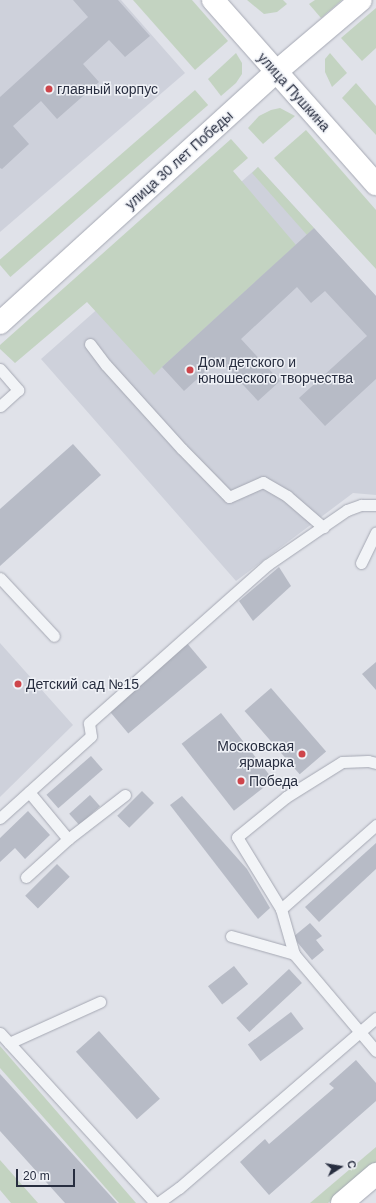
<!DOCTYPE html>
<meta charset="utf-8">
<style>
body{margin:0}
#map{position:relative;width:376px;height:1203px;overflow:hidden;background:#e0e2e9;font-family:Helvetica,sans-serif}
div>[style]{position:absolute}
.built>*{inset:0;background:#ced1db}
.green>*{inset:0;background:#c3d3c1;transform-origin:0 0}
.building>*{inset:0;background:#b7bbc6;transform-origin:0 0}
.roads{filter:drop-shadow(0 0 1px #a5a8b3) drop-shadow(0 0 1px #a5a8b3)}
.lane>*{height:11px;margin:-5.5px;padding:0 5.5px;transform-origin:5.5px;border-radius:5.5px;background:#f2f4f7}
.secondary>*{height:22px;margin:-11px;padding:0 11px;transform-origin:11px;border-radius:11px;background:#fff}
.dots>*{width:11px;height:11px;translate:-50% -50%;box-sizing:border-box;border:2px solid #eff1f6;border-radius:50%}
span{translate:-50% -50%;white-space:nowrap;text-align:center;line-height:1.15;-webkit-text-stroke:3px #eff1f6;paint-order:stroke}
.poi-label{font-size:14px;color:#282e40}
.left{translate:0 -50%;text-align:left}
.right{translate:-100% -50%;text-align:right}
.street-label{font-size:14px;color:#282e40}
.north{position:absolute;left:320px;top:1147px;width:40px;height:40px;-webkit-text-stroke:3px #eff1f6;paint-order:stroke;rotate:78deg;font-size:11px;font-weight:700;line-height:16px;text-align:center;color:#282e40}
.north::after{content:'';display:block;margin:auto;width:14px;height:18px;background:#282e40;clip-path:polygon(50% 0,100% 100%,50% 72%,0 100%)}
.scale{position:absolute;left:16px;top:1169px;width:59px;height:18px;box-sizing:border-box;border:2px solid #282e40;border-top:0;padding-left:5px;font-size:12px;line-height:14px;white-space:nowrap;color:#282e40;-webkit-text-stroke:3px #eff1f6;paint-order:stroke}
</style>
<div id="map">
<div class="built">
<i style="clip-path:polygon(0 0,121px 0,185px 73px,0 232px)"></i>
<i style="clip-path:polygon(258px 167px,376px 296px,376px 495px,353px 493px,236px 581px,41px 359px)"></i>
<i style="clip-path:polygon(0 643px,73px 725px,0 797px)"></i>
</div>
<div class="green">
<i style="clip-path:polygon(133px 0,192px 0,228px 41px,195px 70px)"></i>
<i style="clip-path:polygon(247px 0,283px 0,287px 4px,277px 12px,264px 14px)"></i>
<i style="clip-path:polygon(315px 0,342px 0,321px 18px,309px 4px)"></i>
<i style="clip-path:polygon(376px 8px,376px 48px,362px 61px,341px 38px)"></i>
<i style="clip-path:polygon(236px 53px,242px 63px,242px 74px,236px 83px,221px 96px,208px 79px)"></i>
<i style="clip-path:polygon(330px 53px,347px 73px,332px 87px,325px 72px,325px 59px)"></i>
<i style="clip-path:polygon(356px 83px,376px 106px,376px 135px,342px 98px)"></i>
<i style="left:195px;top:90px;width:20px;height:262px;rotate:49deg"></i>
<i style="clip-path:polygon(280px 108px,295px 116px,263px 144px,248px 128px,259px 116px,271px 110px)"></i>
<i style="clip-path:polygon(306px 130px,376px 210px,376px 269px,274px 158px)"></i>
<i style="clip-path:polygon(231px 139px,248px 158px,233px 171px,296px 245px,162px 367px,154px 375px,87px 302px,15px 363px,0 349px,0 345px)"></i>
<i style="clip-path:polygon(258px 167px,314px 228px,307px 235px,252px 173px)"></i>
<i style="clip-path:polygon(0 1046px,136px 1203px,119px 1203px,0 1068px)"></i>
<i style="clip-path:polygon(376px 1147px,376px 1162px,328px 1203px,310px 1203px)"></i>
<i style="clip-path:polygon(0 1160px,38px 1203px,11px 1203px,0 1190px)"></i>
</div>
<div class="building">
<i style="clip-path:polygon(73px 0,118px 0,150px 36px,125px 57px,109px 40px,83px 64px,99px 82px,57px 119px,41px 101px,13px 126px,29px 144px,2px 169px,0 168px,0 97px,88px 17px)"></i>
<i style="clip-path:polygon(314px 228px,376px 296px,376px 379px,325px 426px,299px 398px,367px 336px,325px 291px,311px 303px,297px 287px,241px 339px,280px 381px,258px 401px,219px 359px,184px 391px,162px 367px)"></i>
<i style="clip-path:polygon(73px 444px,101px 475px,0 566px,0 509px)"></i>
<i style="clip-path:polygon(279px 567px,291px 586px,253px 621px,239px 601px)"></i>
<i style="left:186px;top:642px;width:33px;height:103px;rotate:50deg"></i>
<i style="clip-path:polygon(376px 662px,376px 690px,362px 674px)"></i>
<i style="left:271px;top:688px;width:84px;height:35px;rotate:49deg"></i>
<i style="left:221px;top:713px;width:85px;height:50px;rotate:52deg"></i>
<i style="left:91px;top:756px;width:18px;height:59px;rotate:49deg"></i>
<i style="left:142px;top:791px;width:17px;height:35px;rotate:45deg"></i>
<i style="left:90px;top:795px;width:15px;height:28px;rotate:48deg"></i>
<i style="clip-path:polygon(182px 796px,247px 869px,270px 908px,258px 919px,170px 805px)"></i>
<i style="clip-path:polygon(28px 811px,50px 835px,25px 859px,15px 848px,0 862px,0 838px)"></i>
<i style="clip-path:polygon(376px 843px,376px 869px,319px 922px,305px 907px)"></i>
<i style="left:57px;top:864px;width:18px;height:45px;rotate:45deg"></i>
<i style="clip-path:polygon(310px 923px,322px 936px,316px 940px,324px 950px,312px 960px,293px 937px)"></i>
<i style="left:234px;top:966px;width:23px;height:33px;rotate:52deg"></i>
<i style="left:289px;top:969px;width:19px;height:72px;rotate:47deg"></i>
<i style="left:291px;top:1012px;width:21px;height:54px;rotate:53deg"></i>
<i style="left:99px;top:1031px;width:91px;height:31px;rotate:48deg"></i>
<i style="clip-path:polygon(356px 1060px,376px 1083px,376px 1101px,269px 1195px,240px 1162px,265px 1139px,269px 1144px,334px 1088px,329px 1084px)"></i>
<i style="clip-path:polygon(0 1074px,117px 1203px,65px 1203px,0 1131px)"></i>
</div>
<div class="roads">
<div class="lane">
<i style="left:90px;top:344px;width:26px;rotate:53deg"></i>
<i style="left:106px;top:365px;width:113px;rotate:47.9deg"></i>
<i style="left:182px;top:449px;width:67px;rotate:45.6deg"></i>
<i style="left:229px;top:497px;width:37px;rotate:-24deg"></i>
<i style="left:263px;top:482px;width:28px;rotate:30deg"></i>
<i style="left:287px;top:496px;width:48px;rotate:40.7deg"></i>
<i style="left:0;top:369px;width:28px;rotate:49deg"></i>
<i style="left:18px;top:390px;width:24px;rotate:138deg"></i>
<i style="left:361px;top:563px;width:34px;rotate:-64deg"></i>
<i style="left:0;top:578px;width:79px;rotate:47deg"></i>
<i style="left:29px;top:792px;width:61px;rotate:50.3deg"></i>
<i style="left:0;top:818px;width:122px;rotate:-42deg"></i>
<i style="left:91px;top:736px;width:13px;rotate:-99deg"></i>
<i style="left:89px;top:723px;width:238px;rotate:-41.6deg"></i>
<i style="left:267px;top:565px;width:97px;rotate:-34.5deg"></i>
<i style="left:347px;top:510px;width:15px;rotate:-20deg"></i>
<i style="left:361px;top:505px;width:15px"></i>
<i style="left:376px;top:825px;width:127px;rotate:138.5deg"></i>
<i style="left:281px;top:909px;width:47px;rotate:73.9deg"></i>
<i style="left:294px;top:954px;width:127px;rotate:49.8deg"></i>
<i style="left:26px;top:877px;width:57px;rotate:-42.1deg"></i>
<i style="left:68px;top:839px;width:72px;rotate:-37.7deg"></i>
<i style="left:281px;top:909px;width:84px;rotate:-121.4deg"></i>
<i style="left:237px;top:837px;width:63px;rotate:-39.2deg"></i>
<i style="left:286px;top:797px;width:66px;rotate:-32deg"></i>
<i style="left:342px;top:762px;width:26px;rotate:-2deg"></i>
<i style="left:368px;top:761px;width:8px;rotate:14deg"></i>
<i style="left:231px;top:936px;width:66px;rotate:15.9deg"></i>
<i style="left:0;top:1033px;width:230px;rotate:47.6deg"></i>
<i style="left:9px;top:1043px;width:100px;rotate:-24.3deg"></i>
<i style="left:158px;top:1203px;width:26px;rotate:-36deg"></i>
<i style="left:179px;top:1188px;width:260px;rotate:-40.8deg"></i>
</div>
<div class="secondary">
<i style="left:213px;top:0;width:246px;rotate:48.5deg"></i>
<i style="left:0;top:323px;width:373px;rotate:-42.3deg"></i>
<i style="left:276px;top:72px;width:111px;rotate:-40.3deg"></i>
<i style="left:342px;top:1203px;width:45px;rotate:-40.5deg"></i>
</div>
</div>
<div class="dots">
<i style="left:49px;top:89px;background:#ce454b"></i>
<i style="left:190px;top:370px;background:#ce454b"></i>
<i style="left:18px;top:684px;background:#ce454b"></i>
<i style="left:302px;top:754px;background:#ce454b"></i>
<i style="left:241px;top:781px;background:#ce454b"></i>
</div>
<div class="poi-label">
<span class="left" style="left:57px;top:89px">главный корпус</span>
<span class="left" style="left:198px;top:370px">Дом детского и<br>юношеского творчества</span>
<span class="left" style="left:26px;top:684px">Детский сад №15</span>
<span class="right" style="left:294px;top:754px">Московская<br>ярмарка</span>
<span class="left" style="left:249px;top:781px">Победа</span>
</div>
<div class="street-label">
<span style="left:294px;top:92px;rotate:48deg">улица Пушкина</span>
<span style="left:179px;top:160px;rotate:-42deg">улица 30 лет Победы</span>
</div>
<div class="north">С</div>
<div class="scale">20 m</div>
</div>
